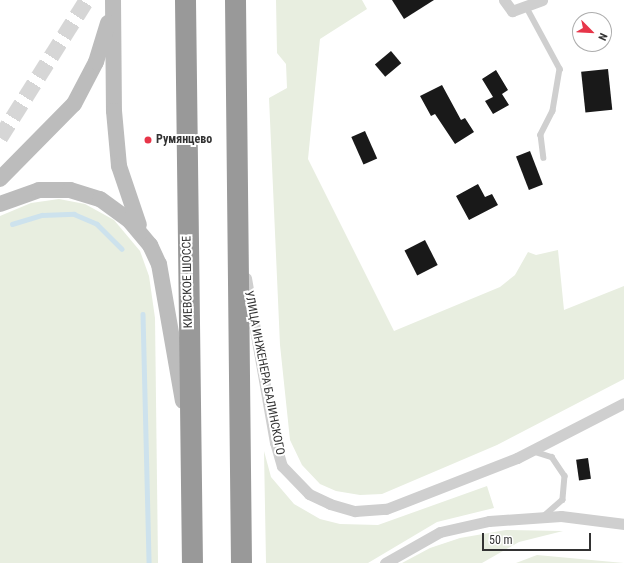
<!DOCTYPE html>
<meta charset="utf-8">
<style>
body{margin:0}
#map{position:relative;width:624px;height:563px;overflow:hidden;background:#fff;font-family:"Roboto Condensed",sans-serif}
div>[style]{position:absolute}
.green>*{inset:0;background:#e8eee0}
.stream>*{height:4.5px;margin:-2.25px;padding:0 2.25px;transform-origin:2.25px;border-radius:2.25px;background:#cde2ed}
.building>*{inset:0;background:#191919;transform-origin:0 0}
.secondary-tunnel>*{height:16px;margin-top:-8px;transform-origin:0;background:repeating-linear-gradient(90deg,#d6d6d6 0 16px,transparent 0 24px)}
.lane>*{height:5.5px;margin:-2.75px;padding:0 2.75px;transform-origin:2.75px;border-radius:2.75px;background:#cfcfcf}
.street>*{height:11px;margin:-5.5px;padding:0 5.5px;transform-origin:5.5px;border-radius:5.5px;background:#cfcfcf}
.secondary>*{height:16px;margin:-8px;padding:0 8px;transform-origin:8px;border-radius:8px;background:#bcbcbc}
.highway>*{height:21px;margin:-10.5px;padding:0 10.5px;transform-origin:10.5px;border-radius:10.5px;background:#999}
.dots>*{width:11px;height:11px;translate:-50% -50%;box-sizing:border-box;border:2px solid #fff;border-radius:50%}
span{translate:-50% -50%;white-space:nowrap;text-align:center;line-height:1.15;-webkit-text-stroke:4px #fff;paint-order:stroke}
.poi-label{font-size:12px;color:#323232;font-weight:700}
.left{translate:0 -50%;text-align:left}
.street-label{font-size:12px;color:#323232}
.north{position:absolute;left:572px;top:12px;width:40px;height:40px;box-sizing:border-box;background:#fff;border:1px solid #adadad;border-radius:50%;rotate:114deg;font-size:11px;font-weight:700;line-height:16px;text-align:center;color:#323232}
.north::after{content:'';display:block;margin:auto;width:14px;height:18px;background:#e73549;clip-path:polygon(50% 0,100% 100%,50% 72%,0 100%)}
.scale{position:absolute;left:482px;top:533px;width:109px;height:18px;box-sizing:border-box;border:2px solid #323232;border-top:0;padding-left:5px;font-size:12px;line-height:14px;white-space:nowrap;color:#323232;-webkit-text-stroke:3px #fff;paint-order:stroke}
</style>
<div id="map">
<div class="green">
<i style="clip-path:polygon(276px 0,362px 0,367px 9px,320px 39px,308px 159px,394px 331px,500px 287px,515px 275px,528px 252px,536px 255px,558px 250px,564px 310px,624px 286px,624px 379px,497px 445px,382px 494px,360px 495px,336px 491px,320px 484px,302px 465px,290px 440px,280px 345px,269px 98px,287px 88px,286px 64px,277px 53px)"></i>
<i style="clip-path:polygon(59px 199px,85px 204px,114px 220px,140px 251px,149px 276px,155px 318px,158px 563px,0 563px,0 216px,31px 203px)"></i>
<i style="clip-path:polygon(264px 451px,271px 477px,294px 504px,320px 519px,340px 524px,378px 525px,487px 486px,494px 508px,437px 522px,368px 563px,266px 563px)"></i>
<i style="clip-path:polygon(506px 530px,563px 531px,519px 542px,482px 563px,402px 563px,430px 548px,460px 538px)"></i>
<i style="clip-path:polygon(537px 555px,624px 563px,516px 563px)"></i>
</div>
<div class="stream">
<i style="left:12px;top:224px;width:31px;rotate:-17deg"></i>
<i style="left:42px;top:215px;width:32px;rotate:-2deg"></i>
<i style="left:74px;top:214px;width:25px;rotate:23deg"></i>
<i style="left:97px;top:224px;width:35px;rotate:45deg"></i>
<i style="left:143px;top:314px;width:249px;rotate:88.6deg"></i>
</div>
<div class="building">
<i style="clip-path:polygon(392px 0,434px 0,404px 19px)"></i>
<i style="left:391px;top:51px;width:16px;height:21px;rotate:50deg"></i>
<i style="left:608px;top:69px;width:41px;height:27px;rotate:84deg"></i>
<i style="clip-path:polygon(496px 70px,508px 90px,502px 94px,509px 105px,493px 114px,485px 101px,493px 97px,482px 79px)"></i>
<i style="clip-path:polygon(442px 85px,461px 120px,465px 118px,474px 132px,455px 144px,435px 114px,431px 116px,420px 96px)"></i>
<i style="left:365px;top:131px;width:30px;height:15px;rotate:66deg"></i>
<i style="left:530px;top:151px;width:36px;height:15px;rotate:69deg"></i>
<i style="clip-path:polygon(478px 184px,485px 197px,492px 194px,498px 205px,469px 220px,456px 196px)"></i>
<i style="left:425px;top:240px;width:28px;height:23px;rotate:63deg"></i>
<i style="left:588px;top:458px;width:21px;height:12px;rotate:82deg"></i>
</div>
<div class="secondary-tunnel">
<i style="left:0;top:138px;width:163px;rotate:-57.8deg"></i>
</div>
<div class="lane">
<i style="left:526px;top:6px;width:72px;rotate:61.6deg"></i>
<i style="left:560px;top:69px;width:43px;rotate:99.5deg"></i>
<i style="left:553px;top:111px;width:27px;rotate:117deg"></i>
<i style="left:541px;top:135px;width:23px;rotate:83deg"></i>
<i style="left:532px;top:451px;width:21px;rotate:17deg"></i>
<i style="left:552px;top:457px;width:23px;rotate:56deg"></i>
<i style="left:565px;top:476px;width:24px;rotate:95deg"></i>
<i style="left:563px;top:500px;width:23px;rotate:139deg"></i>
</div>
<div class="street">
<i style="left:504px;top:0;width:14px;rotate:54deg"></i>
<i style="left:512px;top:11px;width:32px;rotate:-20deg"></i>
<i style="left:246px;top:278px;width:167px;rotate:80deg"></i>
<i style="left:275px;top:442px;width:25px;rotate:74deg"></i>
<i style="left:282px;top:466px;width:39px;rotate:46deg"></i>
<i style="left:309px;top:494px;width:23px;rotate:25deg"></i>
<i style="left:330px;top:504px;width:26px;rotate:16deg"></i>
<i style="left:355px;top:511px;width:31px;rotate:-4deg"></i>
<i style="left:386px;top:509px;width:141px;rotate:-21.3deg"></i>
<i style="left:517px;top:458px;width:120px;rotate:-27.2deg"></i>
<i style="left:385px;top:563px;width:63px;rotate:-29.4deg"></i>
<i style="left:440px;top:532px;width:50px;rotate:-12.7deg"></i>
<i style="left:489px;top:521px;width:72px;rotate:-4deg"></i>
<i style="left:561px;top:516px;width:64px;rotate:7.2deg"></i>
</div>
<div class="secondary">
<i style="left:113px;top:0;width:111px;rotate:89.5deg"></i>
<i style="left:114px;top:111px;width:55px;rotate:84.8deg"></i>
<i style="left:119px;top:166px;width:62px;rotate:71.3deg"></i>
<i style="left:0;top:179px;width:105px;rotate:-45.4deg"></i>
<i style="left:74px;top:104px;width:47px;rotate:-62.4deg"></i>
<i style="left:96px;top:62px;width:41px;rotate:-72.9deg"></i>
<i style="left:0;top:204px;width:41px;rotate:-19.7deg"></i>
<i style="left:39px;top:190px;width:31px"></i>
<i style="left:70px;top:190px;width:31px;rotate:17deg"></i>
<i style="left:100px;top:199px;width:36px;rotate:36deg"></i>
<i style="left:129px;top:220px;width:33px;rotate:50deg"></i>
<i style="left:150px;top:245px;width:21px;rotate:65deg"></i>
<i style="left:159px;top:264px;width:139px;rotate:80.1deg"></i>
</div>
<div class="highway">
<i style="left:185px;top:0;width:563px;rotate:89.29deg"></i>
<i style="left:235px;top:0;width:563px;rotate:89.39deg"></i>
</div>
<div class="dots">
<i style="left:148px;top:140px;background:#e73549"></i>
</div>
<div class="poi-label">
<span class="left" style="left:156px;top:140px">Румянцево</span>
</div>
<div class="street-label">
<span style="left:188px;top:282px;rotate:-91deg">КИЕВСКОЕ ШОССЕ</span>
<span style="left:264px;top:373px;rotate:79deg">УЛИЦА ИНЖЕНЕРА БАЛИНСКОГО</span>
</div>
<div class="north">N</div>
<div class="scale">50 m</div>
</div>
